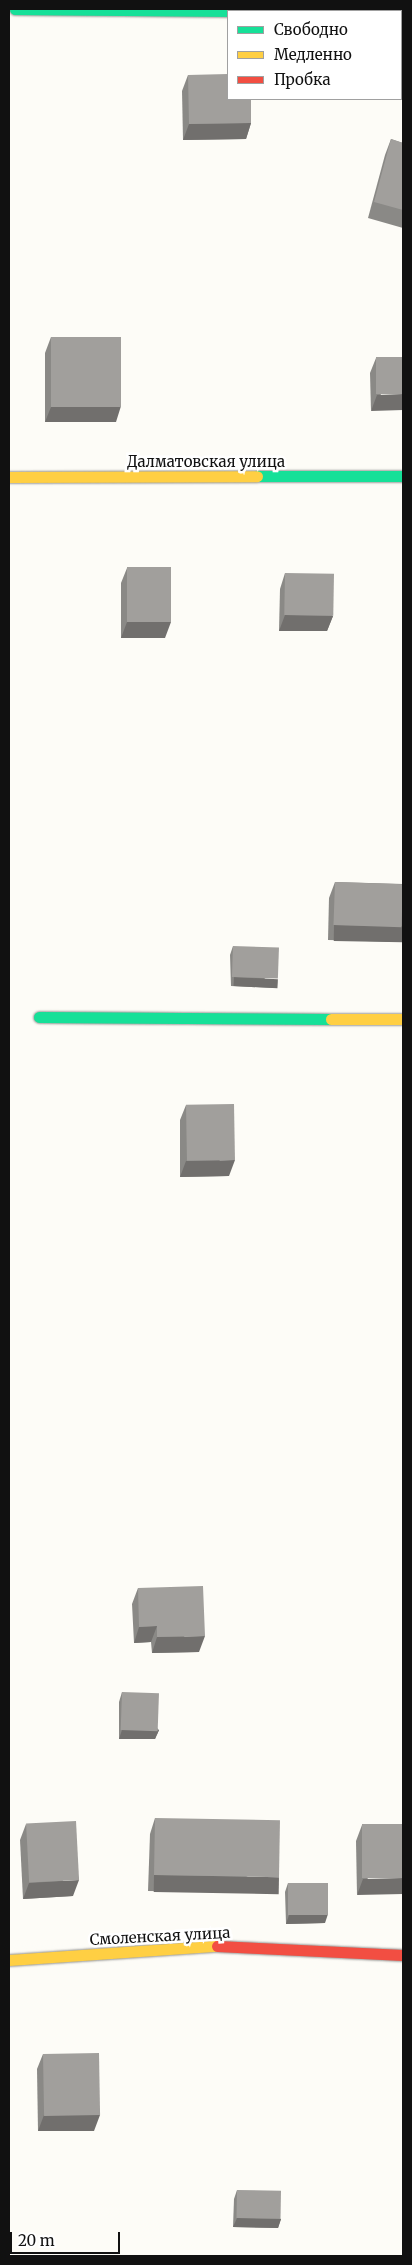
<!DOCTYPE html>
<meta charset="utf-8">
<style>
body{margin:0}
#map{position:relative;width:412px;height:2265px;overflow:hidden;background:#fdfcf7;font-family:Merriweather,serif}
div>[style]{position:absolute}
.roads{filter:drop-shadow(0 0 1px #979795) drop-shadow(0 0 1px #979795)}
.street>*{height:28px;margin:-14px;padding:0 14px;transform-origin:14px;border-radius:14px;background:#fffffe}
.fast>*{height:11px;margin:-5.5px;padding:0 5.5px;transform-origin:5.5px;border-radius:5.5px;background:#16e098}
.slow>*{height:11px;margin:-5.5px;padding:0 5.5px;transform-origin:5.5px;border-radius:5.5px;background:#ffcf43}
.jam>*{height:11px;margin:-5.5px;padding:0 5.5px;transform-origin:5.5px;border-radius:5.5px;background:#f24e42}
.wall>*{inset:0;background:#8a8986}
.shaded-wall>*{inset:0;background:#716f6d;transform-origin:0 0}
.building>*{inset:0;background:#a19f9c;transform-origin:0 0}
span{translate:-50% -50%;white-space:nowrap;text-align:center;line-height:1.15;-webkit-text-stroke:5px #fff;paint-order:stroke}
.street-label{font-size:15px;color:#111}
.frame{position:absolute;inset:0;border:10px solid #111;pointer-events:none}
.legend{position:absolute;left:227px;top:10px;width:175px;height:90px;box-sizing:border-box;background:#fff;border:1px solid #a0a0a0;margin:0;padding:6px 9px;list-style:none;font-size:15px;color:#111}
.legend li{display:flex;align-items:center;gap:10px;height:25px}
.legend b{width:25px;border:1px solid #a0a0a0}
.scale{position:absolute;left:10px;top:2232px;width:110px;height:22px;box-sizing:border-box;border:2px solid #111;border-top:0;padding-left:6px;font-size:15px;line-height:18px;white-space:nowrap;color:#111;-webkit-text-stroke:4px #fff;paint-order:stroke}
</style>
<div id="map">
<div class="roads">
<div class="street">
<i style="left:280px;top:9px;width:2px;rotate:63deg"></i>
<i style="left:401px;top:48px;width:3px;rotate:45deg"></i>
</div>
<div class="fast">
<i style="left:15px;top:9px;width:213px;rotate:0.5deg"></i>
<i style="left:257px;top:476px;width:146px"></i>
<i style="left:39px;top:1017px;width:292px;rotate:0.4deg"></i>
</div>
<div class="slow">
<i style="left:9px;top:477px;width:248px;rotate:-0.2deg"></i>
<i style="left:331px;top:1019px;width:72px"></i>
<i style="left:9px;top:1960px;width:208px;rotate:-3.9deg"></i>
</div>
<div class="jam">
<i style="left:217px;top:1946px;width:186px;rotate:2.8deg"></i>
</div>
</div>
<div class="wall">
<i style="clip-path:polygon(188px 75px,251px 123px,246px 139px,183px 140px,182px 91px)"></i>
<i style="clip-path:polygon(391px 139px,403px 143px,403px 228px,368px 218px,385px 155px)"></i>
<i style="clip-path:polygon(51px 337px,116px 422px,45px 422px,45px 353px)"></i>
<i style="clip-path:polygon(403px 357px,371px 411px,370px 373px,376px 358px)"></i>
<i style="clip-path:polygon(127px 568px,165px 638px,121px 638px,121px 583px)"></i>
<i style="clip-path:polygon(285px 573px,333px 616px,327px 631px,279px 631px,280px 589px)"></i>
<i style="clip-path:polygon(335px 882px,403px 884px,403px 942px,328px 940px,329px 898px)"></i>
<i style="clip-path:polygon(233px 946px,274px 988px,231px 986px,230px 955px)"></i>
<i style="clip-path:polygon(186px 1105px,229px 1176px,180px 1177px,180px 1120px)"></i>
<i style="clip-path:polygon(138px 1588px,199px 1652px,152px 1653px,151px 1642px,134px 1643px,132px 1604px)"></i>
<i style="clip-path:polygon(122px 1692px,159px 1730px,155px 1739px,119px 1739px,119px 1702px)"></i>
<i style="clip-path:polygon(155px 1818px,273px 1893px,148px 1891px,150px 1834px)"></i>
<i style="clip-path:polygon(26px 1824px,73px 1896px,23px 1899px,20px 1840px)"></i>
<i style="clip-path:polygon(403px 1824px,357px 1895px,356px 1841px,362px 1825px)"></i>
<i style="clip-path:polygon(288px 1883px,325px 1923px,286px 1924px,285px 1892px)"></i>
<i style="clip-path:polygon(43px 2054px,94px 2131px,38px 2131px,37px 2069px)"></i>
<i style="clip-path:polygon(237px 2190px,281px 2219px,278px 2228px,233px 2227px,234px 2199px)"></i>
</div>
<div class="shaded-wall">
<i style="clip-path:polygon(251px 123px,246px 139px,183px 140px,189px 124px)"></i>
<i style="clip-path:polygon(403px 394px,403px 410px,371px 411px,377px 395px)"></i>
<i style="clip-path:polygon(121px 406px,116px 422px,45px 422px,51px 407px)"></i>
<i style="clip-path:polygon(285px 615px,333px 616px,327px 631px,279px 631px)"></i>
<i style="clip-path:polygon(127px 622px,171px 622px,165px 638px,121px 638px)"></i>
<i style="left:334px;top:925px;width:69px;height:16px;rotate:1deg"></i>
<i style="left:234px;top:977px;width:44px;height:9px;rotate:3deg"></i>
<i style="clip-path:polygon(235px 1160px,229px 1176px,180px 1177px,186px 1161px)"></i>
<i style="clip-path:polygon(157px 1626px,151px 1642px,134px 1643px,139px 1627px)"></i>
<i style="clip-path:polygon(205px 1636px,199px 1652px,152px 1653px,157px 1637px)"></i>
<i style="clip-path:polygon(122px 1730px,159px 1730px,155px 1739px,119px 1739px)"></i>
<i style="left:154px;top:1875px;width:125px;height:17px;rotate:1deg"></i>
<i style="clip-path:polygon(403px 1878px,403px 1894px,357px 1895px,363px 1879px)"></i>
<i style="clip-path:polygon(79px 1880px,73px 1896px,23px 1899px,29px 1883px)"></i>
<i style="clip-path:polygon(328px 1914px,325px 1923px,286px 1924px,289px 1915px)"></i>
<i style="clip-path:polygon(44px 2115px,100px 2115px,94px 2131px,38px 2131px)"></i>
<i style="clip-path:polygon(237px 2218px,281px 2219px,278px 2228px,233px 2227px)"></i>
</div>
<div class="building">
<i style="clip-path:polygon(228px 74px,228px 99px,251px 99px,251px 123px,189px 124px,188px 75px)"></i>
<i style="clip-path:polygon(391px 139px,403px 143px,403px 210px,374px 202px)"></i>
<i style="left:51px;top:337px;width:70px;height:70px"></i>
<i style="left:403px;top:357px;width:37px;height:27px;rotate:90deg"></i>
<i style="left:171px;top:567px;width:55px;height:44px;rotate:90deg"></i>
<i style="left:285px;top:573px;width:49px;height:42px;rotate:1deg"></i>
<i style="left:335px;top:882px;width:68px;height:43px;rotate:2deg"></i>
<i style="left:233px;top:946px;width:46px;height:31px;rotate:2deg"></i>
<i style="left:234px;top:1104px;width:56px;height:48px;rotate:89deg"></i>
<i style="clip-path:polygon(203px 1586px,205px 1636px,157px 1637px,157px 1626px,139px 1627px,138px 1588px)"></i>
<i style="left:122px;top:1692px;width:37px;height:38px;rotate:2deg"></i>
<i style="left:155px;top:1818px;width:125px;height:57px;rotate:1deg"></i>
<i style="left:76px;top:1821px;width:59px;height:50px;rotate:87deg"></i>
<i style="left:403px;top:1824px;width:54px;height:41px;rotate:90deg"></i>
<i style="left:288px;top:1883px;width:40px;height:32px"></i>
<i style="left:99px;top:2053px;width:62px;height:56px;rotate:89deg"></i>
<i style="left:237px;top:2190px;width:44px;height:28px;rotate:1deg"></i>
</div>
<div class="street-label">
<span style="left:206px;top:462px">Далматовская улица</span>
<span style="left:160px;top:1936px;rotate:-3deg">Смоленская улица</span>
</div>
<div class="frame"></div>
<ul class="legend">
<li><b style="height:6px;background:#16e098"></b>Свободно</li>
<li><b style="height:6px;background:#ffcf43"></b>Медленно</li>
<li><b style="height:6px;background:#f24e42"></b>Пробка</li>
</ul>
<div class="scale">20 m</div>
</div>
